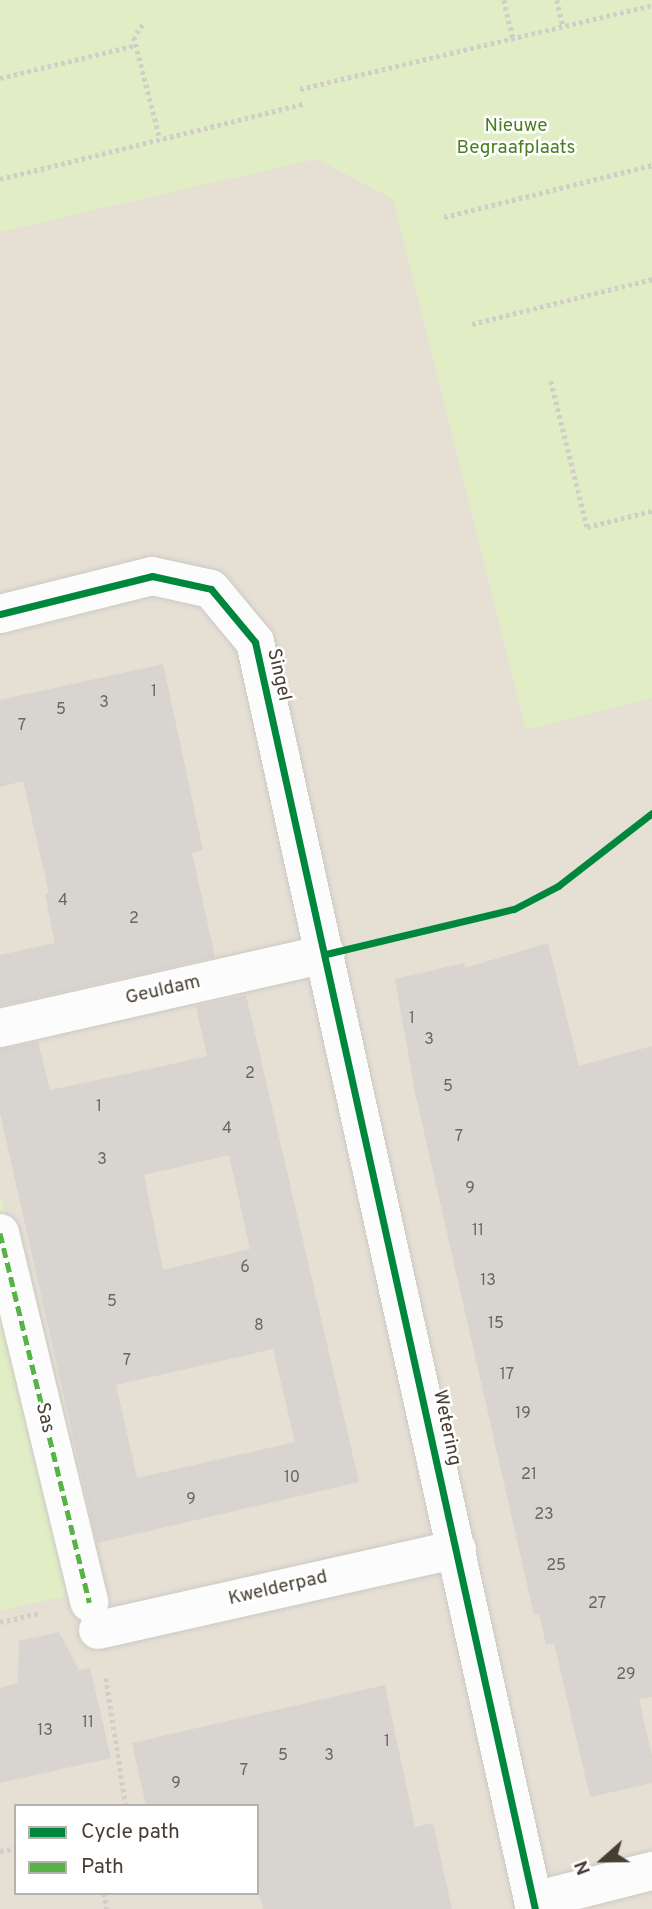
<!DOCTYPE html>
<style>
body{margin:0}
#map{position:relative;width:652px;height:1909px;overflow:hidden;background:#f0ede8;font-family:Overpass,sans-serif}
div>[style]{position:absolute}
.residential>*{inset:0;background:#e5dfd4}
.green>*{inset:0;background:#e0edc5}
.building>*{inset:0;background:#d8d4cf}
.path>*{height:4.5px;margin-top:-2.25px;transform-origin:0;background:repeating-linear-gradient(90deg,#d1cdc9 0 3.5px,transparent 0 7px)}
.roads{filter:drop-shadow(0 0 2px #ccc9c4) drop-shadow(0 0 2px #ccc9c4)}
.minor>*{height:38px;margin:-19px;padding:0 19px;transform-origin:19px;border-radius:19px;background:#fdfcfc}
.quiet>*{height:5px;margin-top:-2.5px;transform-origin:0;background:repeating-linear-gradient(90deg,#57b346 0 10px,transparent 0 15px)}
.cycleway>*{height:7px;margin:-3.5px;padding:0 3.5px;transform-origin:3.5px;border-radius:3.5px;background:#00873e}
span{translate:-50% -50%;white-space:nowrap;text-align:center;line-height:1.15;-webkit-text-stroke:5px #fff;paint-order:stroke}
.number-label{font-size:16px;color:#6d655c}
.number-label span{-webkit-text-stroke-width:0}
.park-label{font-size:19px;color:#4a7f20}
.street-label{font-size:19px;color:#473e33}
.legend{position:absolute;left:14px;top:1804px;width:245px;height:91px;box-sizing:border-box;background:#fff;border:2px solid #b5b2ad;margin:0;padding:9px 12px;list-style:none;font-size:21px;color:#473e33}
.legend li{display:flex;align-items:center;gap:14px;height:35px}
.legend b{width:35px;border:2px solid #b5b2ad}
.north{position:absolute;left:568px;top:1825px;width:70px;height:70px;-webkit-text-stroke:5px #fff;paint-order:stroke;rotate:249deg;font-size:19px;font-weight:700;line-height:28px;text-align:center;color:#473e33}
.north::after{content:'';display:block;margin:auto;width:24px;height:32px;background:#473e33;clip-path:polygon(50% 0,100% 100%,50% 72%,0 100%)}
</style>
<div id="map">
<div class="residential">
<i style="clip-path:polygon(evenodd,0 0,652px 0,652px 1909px,0 1909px,0 0,16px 1806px,257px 1806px,257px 1893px,16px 1893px,16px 1806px)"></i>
</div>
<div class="green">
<i style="clip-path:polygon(0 0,652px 0,652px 698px,526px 730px,393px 199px,316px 159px,0 232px)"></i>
<i style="clip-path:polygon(0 1193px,92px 1590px,0 1611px)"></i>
</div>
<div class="building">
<i style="clip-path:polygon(163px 664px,203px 850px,192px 853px,215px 957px,0 1006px,0 955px,55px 943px,45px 894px,49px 893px,23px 781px,0 787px,0 700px)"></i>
<i style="clip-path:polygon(548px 943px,579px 1066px,652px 1046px,652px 1697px,639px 1699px,652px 1756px,652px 1783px,590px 1797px,554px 1643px,546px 1645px,539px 1613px,534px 1615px,415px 1092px,395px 979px,464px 963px,465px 968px)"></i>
<i style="clip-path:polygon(evenodd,246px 995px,359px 1482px,97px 1543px,0 1113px,0 1049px,38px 1042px,50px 1090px,159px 1067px,207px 1056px,196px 1006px,246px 995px,229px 1155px,250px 1249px,163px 1270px,144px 1175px,229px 1155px,246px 995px,273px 1349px,295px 1442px,137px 1478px,116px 1385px,273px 1349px)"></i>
<i style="clip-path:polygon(59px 1632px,79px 1670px,90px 1668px,111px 1758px,0 1783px,0 1688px,18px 1683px,19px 1641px)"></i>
<i style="clip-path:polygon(385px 1685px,415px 1827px,433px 1823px,452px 1909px,263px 1909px,257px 1884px,257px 1806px,146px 1806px,132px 1743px)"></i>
</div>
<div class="path">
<i style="left:504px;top:0;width:39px;rotate:77deg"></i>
<i style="left:557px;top:0;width:27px;rotate:77deg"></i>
<i style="left:143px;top:25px;width:15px;rotate:127deg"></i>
<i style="left:134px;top:37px;width:105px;rotate:75.7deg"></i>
<i style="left:0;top:78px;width:140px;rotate:-13.6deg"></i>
<i style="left:300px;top:89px;width:362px;rotate:-13.4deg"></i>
<i style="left:0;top:179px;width:312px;rotate:-13.9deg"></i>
<i style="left:444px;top:217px;width:214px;rotate:-14deg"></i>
<i style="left:472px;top:324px;width:186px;rotate:-14deg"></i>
<i style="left:551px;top:381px;width:150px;rotate:76.1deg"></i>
<i style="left:587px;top:527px;width:67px;rotate:-13.8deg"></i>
<i style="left:0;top:1622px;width:41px;rotate:-12.7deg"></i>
<i style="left:106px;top:1678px;width:130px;rotate:81.1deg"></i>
<i style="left:0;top:1851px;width:16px;rotate:-11deg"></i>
<i style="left:104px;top:1893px;width:16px;rotate:79deg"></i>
</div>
<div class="roads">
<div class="minor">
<i style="left:0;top:614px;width:157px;rotate:-14deg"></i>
<i style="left:152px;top:576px;width:60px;rotate:12.4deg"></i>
<i style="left:211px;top:589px;width:69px;rotate:50.3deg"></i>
<i style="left:255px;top:642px;width:1298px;rotate:77.54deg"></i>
<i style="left:0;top:1028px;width:334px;rotate:-12.8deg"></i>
<i style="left:0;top:1233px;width:380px;rotate:76.4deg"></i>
<i style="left:98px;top:1630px;width:368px;rotate:-12.7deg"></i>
<i style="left:534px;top:1901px;width:122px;rotate:-14.3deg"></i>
</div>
</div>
<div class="quiet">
<i style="left:0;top:1233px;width:380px;rotate:76.4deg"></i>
</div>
<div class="cycleway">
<i style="left:0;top:614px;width:157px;rotate:-14deg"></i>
<i style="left:152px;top:576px;width:60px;rotate:12.4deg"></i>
<i style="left:211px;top:589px;width:69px;rotate:50.3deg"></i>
<i style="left:255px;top:642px;width:1298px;rotate:77.54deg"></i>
<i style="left:326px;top:954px;width:193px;rotate:-13.5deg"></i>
<i style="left:514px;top:909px;width:50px;rotate:-27.6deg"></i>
<i style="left:558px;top:886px;width:119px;rotate:-37.8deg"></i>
</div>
<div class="number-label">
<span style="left:154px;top:692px">1</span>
<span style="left:104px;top:703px">3</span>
<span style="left:61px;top:710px">5</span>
<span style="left:22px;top:726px">7</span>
<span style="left:63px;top:901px">4</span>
<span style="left:134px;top:919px">2</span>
<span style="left:412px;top:1019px">1</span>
<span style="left:429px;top:1040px">3</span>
<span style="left:250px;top:1074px">2</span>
<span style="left:448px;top:1087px">5</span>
<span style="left:99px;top:1107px">1</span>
<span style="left:227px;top:1129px">4</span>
<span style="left:459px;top:1137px">7</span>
<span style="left:102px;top:1160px">3</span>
<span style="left:470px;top:1189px">9</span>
<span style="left:478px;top:1231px">11</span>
<span style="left:245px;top:1268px">6</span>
<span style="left:488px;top:1281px">13</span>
<span style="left:112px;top:1302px">5</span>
<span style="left:496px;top:1324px">15</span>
<span style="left:259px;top:1326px">8</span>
<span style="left:127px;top:1361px">7</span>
<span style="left:507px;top:1375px">17</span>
<span style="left:523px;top:1414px">19</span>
<span style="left:529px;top:1475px">21</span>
<span style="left:292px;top:1478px">10</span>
<span style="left:191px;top:1500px">9</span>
<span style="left:544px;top:1515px">23</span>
<span style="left:556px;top:1566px">25</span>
<span style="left:597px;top:1604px">27</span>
<span style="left:626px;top:1675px">29</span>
<span style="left:88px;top:1723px">11</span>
<span style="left:45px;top:1731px">13</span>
<span style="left:387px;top:1742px">1</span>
<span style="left:283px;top:1756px">5</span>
<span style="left:329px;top:1756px">3</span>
<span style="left:244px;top:1771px">7</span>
<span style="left:176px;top:1784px">9</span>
</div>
<div class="park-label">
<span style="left:516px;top:138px">Nieuwe<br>Begraafplaats</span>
</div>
<div class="street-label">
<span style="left:278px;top:675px;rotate:77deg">Singel</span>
<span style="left:163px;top:991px;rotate:-13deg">Geuldam</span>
<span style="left:44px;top:1418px;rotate:76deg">Sas</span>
<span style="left:446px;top:1428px;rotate:78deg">Wetering</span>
<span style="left:278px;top:1589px;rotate:-13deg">Kwelderpad</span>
</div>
<ul class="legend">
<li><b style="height:9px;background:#00873e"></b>Cycle path</li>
<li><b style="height:9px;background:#57b346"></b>Path</li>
</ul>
<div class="north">N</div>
</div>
